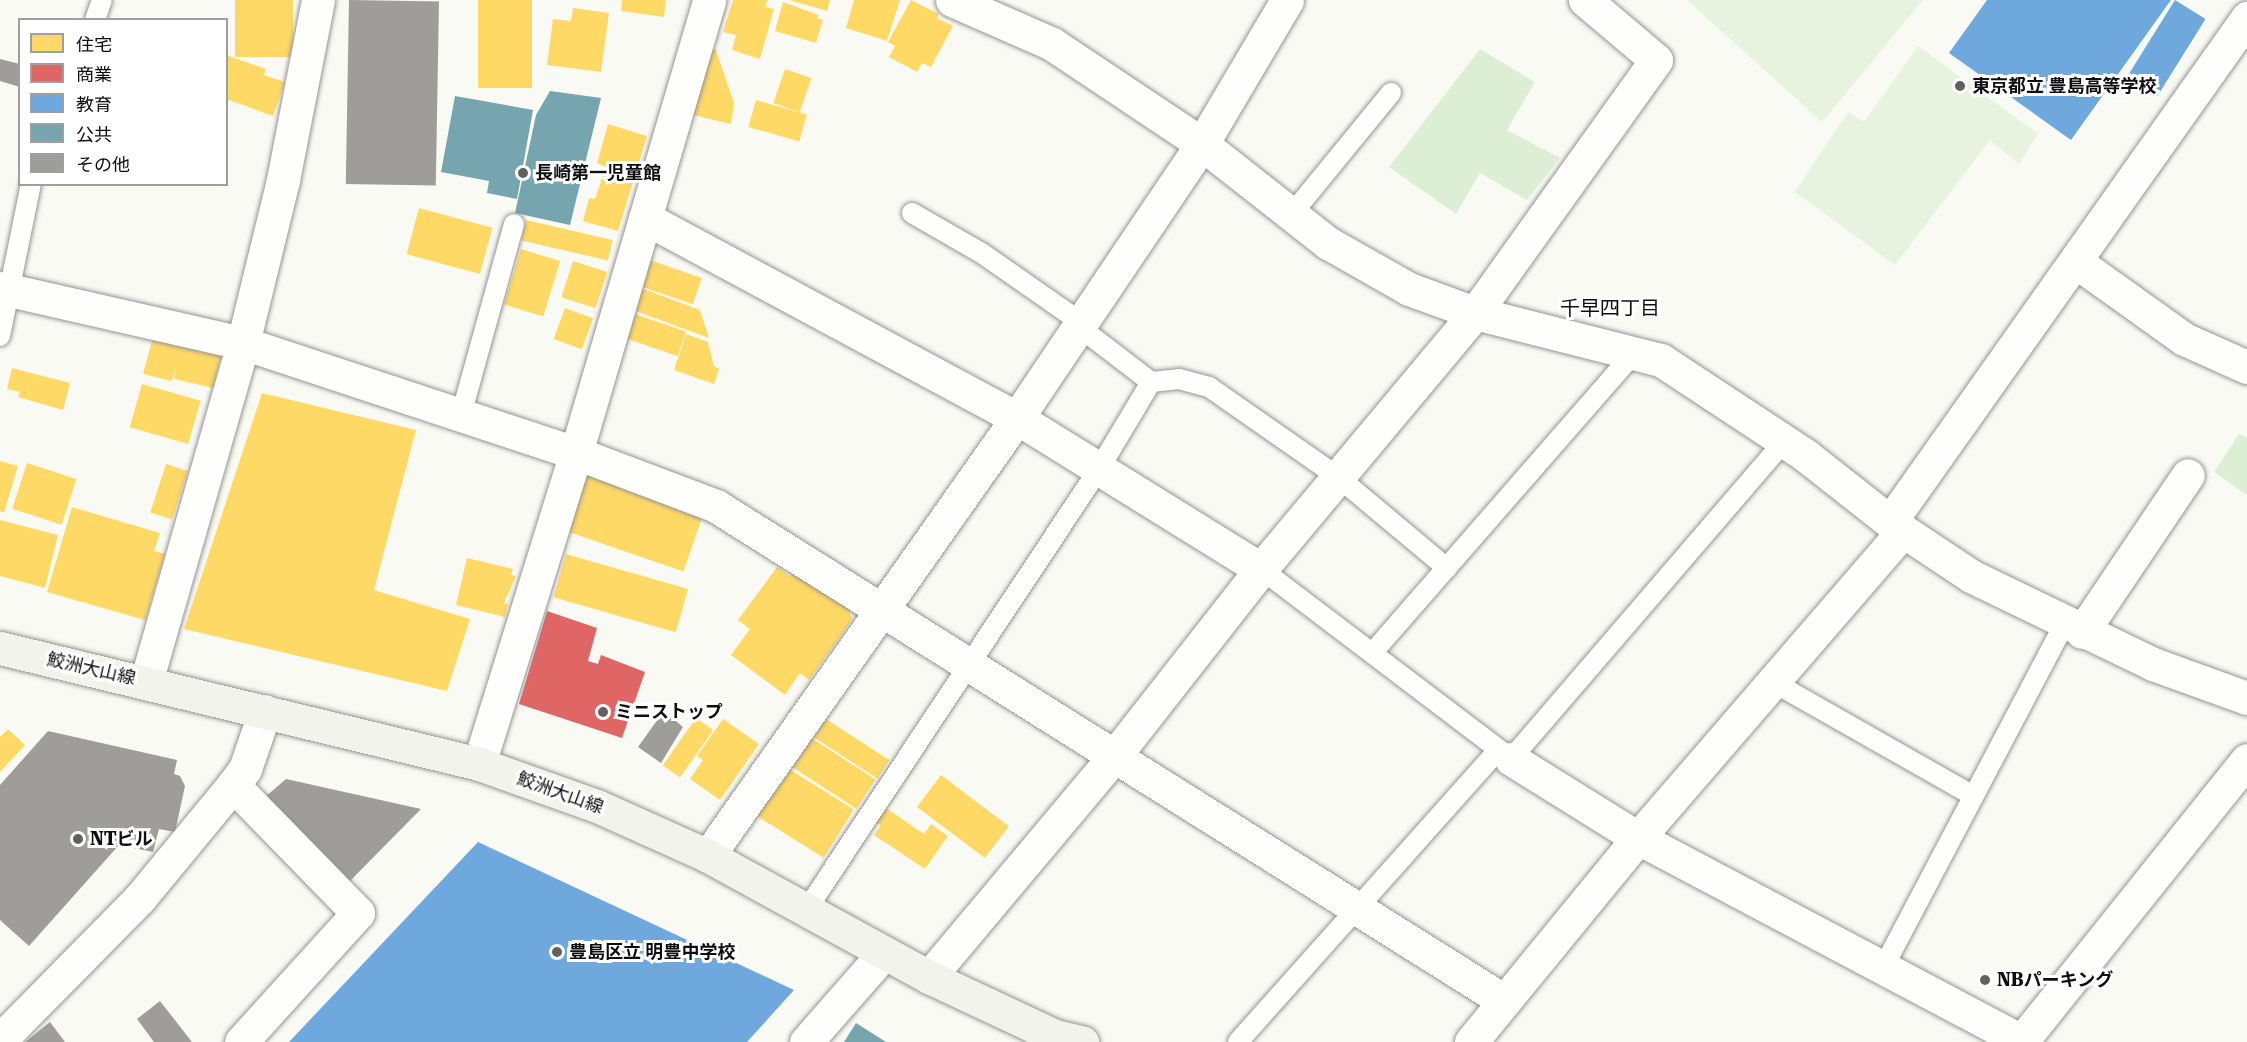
<!DOCTYPE html>
<meta charset="utf-8">
<style>
body{margin:0}
#map{position:relative;width:2247px;height:1042px;overflow:hidden;background:#fafaf4;font-family:"Roboto Serif","Noto Sans JP",serif}
div>[style]{position:absolute}
.green>*{inset:0;background:#dcefd5}
.pitch>*{inset:0;background:#e7f3df}
.homes>*{inset:0;background:#ffd966;transform-origin:0 0}
.shops>*{inset:0;background:#e06666}
.schools>*{inset:0;background:#6fa8dc;transform-origin:0 0}
.public>*{inset:0;background:#76a5af}
.building>*{inset:0;background:#9e9d99;transform-origin:0 0}
.roads{filter:drop-shadow(0 0 2px #949492) drop-shadow(0 0 2px #949492)}
.service>*{height:20px;margin:-10px;padding:0 10px;transform-origin:10px;border-radius:10px;background:#fefefd}
.minor>*{height:33px;margin:-16.5px;padding:0 16.5px;transform-origin:16.5px;border-radius:16.5px;background:#fefefd}
.secondary>*{height:33px;margin:-16.5px;padding:0 16.5px;transform-origin:16.5px;border-radius:16.5px;background:#f2f4eb}
.dots>*{width:16px;height:16px;translate:-50% -50%;box-sizing:border-box;border:3px solid #fff;border-radius:50%}
span{translate:-50% -50%;white-space:nowrap;text-align:center;line-height:1.15;-webkit-text-stroke:6px #fff;paint-order:stroke}
.poi-label{font-size:18px;color:#0e0e0e;font-weight:700}
.left{translate:0 -50%;text-align:left}
.street-label{font-size:18px;color:#0e0e0e}
.neighbourhood-label{font-size:20px;color:#0e0e0e}
.legend{position:absolute;left:18px;top:18px;width:210px;height:168px;box-sizing:border-box;background:#fff;border:2px solid #9f9f9f;margin:0;padding:8px 10px;list-style:none;font-size:18px;color:#0e0e0e}
.legend li{display:flex;align-items:center;gap:12px;height:30px}
.legend b{width:30px;border:2px solid #9f9f9f}
</style>
<div id="map">
<div class="green">
<i style="clip-path:polygon(1480px 49px,1535px 82px,1507px 130px,1560px 158px,1527px 200px,1480px 173px,1456px 214px,1389px 167px)"></i>
<i style="clip-path:polygon(2239px 434px,2247px 438px,2247px 495px,2214px 472px)"></i>
</div>
<div class="pitch">
<i style="clip-path:polygon(1687px 0,1923px 0,1822px 122px)"></i>
<i style="clip-path:polygon(1918px 46px,2038px 134px,2019px 164px,1990px 140px,1895px 265px,1795px 192px,1848px 112px,1864px 122px)"></i>
</div>
<div class="homes">
<i style="left:235px;top:0;width:58px;height:57px"></i>
<i style="left:478px;top:0;width:54px;height:88px"></i>
<i style="clip-path:polygon(622px 0,666px 0,664px 17px,621px 11px)"></i>
<i style="clip-path:polygon(733px 0,768px 0,765px 7px,774px 9px,760px 59px,732px 50px,736px 35px,723px 32px)"></i>
<i style="clip-path:polygon(789px 0,830px 0,827px 11px)"></i>
<i style="clip-path:polygon(854px 0,900px 0,887px 41px,846px 28px)"></i>
<i style="clip-path:polygon(911px 0,939px 14px,937px 18px,953px 26px,931px 67px,922px 63px,917px 72px,889px 57px,895px 46px,888px 42px)"></i>
<i style="clip-path:polygon(783px 2px,819px 15px,817px 18px,823px 20px,816px 43px,775px 31px)"></i>
<i style="clip-path:polygon(573px 8px,609px 13px,601px 72px,547px 65px,553px 19px,571px 21px)"></i>
<i style="clip-path:polygon(712px 49px,716px 50px,734px 103px,731px 124px,693px 115px)"></i>
<i style="clip-path:polygon(226px 55px,266px 69px,264px 75px,285px 82px,273px 116px,226px 99px)"></i>
<i style="left:785px;top:69px;width:28px;height:36px;rotate:19deg"></i>
<i style="left:756px;top:100px;width:53px;height:28px;rotate:16deg"></i>
<i style="clip-path:polygon(608px 124px,647px 136px,618px 231px,583px 221px,589px 198px,595px 199px,606px 167px,597px 163px)"></i>
<i style="left:419px;top:208px;width:76px;height:48px;rotate:15deg"></i>
<i style="left:526px;top:220px;width:89px;height:21px;rotate:13deg"></i>
<i style="left:521px;top:249px;width:41px;height:58px;rotate:17deg"></i>
<i style="left:647px;top:259px;width:58px;height:28px;rotate:19deg"></i>
<i style="left:573px;top:261px;width:36px;height:38px;rotate:18deg"></i>
<i style="clip-path:polygon(641px 288px,700px 310px,709px 338px,633px 310px)"></i>
<i style="left:565px;top:308px;width:30px;height:33px;rotate:20deg"></i>
<i style="left:635px;top:314px;width:54px;height:26px;rotate:19deg"></i>
<i style="clip-path:polygon(686px 334px,708px 342px,714px 366px,719px 369px,714px 384px,674px 370px)"></i>
<i style="clip-path:polygon(153px 337px,222px 352px,213px 388px,174px 379px,176px 368px,172px 381px,143px 374px)"></i>
<i style="clip-path:polygon(12px 368px,70px 383px,63px 410px,18px 397px,20px 392px,7px 389px)"></i>
<i style="left:142px;top:384px;width:61px;height:45px;rotate:16deg"></i>
<i style="clip-path:polygon(262px 393px,416px 430px,374px 590px,470px 619px,447px 691px,184px 629px)"></i>
<i style="clip-path:polygon(0 461px,18px 466px,4px 513px,0 511px)"></i>
<i style="left:27px;top:463px;width:52px;height:48px;rotate:18deg"></i>
<i style="left:166px;top:464px;width:23px;height:51px;rotate:18deg"></i>
<i style="left:588px;top:471px;width:123px;height:64px;rotate:19deg"></i>
<i style="clip-path:polygon(72px 507px,160px 533px,154px 551px,165px 554px,145px 620px,47px 592px)"></i>
<i style="clip-path:polygon(0 520px,58px 535px,45px 588px,0 576px)"></i>
<i style="left:566px;top:554px;width:127px;height:45px;rotate:16deg"></i>
<i style="clip-path:polygon(467px 558px,513px 569px,511px 575px,516px 576px,504px 603px,508px 604px,505px 617px,456px 605px)"></i>
<i style="clip-path:polygon(800px 563px,849px 609px,852px 620px,809px 680px,800px 673px,785px 695px,731px 655px,750px 629px,738px 620px,777px 567px,790px 576px)"></i>
<i style="left:823px;top:717px;width:79px;height:22px;rotate:33deg"></i>
<i style="left:696px;top:718px;width:21px;height:58px;rotate:35deg"></i>
<i style="clip-path:polygon(723px 719px,759px 744px,720px 800px,690px 779px,703px 760px,697px 756px)"></i>
<i style="clip-path:polygon(8px 729px,25px 745px,0 772px,0 737px)"></i>
<i style="left:810px;top:737px;width:78px;height:35px;rotate:33deg"></i>
<i style="left:786px;top:767px;width:80px;height:57px;rotate:32deg"></i>
<i style="left:941px;top:775px;width:85px;height:40px;rotate:37deg"></i>
<i style="clip-path:polygon(886px 808px,924px 834px,931px 824px,948px 836px,925px 869px,874px 835px,881px 825px,876px 823px)"></i>
</div>
<div class="shops">
<i style="clip-path:polygon(547px 611px,597px 628px,588px 661px,598px 664px,601px 655px,645px 672px,622px 738px,519px 704px)"></i>
</div>
<div class="schools">
<i style="clip-path:polygon(1987px 0,2171px 0,2071px 140px,1949px 53px)"></i>
<i style="left:2175px;top:0;width:36px;height:91px;rotate:32deg"></i>
<i style="clip-path:polygon(478px 842px,794px 990px,747px 1042px,289px 1042px)"></i>
</div>
<div class="public">
<i style="clip-path:polygon(550px 91px,601px 98px,570px 225px,515px 213px,536px 115px)"></i>
<i style="clip-path:polygon(455px 96px,533px 110px,517px 199px,487px 193px,489px 181px,441px 172px)"></i>
<i style="clip-path:polygon(856px 1023px,886px 1042px,844px 1042px)"></i>
</div>
<div class="building">
<i style="left:349px;top:0;width:90px;height:184px;rotate:1deg"></i>
<i style="clip-path:polygon(0 59px,20px 64px,20px 87px,0 81px)"></i>
<i style="clip-path:polygon(669px 715px,683px 727px,661px 763px,638px 747px,658px 719px)"></i>
<i style="clip-path:polygon(48px 731px,177px 760px,174px 774px,180px 776px,185px 786px,175px 832px,159px 829px,153px 852px,119px 845px,29px 946px,0 920px,0 785px)"></i>
<i style="clip-path:polygon(286px 779px,421px 809px,348px 883px,264px 798px)"></i>
<i style="clip-path:polygon(160px 1001px,192px 1042px,154px 1042px,137px 1019px)"></i>
<i style="clip-path:polygon(50px 1022px,65px 1042px,25px 1042px)"></i>
</div>
<div class="roads">
<div class="service">
<i style="left:95px;top:20px;width:21px;rotate:-71deg"></i>
<i style="left:912px;top:213px;width:82px;rotate:30deg"></i>
<i style="left:983px;top:254px;width:121px;rotate:34.9deg"></i>
<i style="left:1082px;top:323px;width:16px;rotate:55deg"></i>
<i style="left:1091px;top:336px;width:76px;rotate:37.5deg"></i>
<i style="left:1151px;top:382px;width:28px;rotate:-6deg"></i>
<i style="left:1179px;top:379px;width:31px;rotate:15deg"></i>
<i style="left:1209px;top:387px;width:157px;rotate:34.9deg"></i>
<i style="left:1338px;top:477px;width:142px;rotate:39.9deg"></i>
<i style="left:1291px;top:215px;width:158px;rotate:-50.7deg"></i>
<i style="left:0;top:336px;width:155px;rotate:-78.5deg"></i>
<i style="left:461px;top:415px;width:198px;rotate:-74.5deg"></i>
<i style="left:1261px;top:569px;width:314px;rotate:37.2deg"></i>
<i style="left:1511px;top:759px;width:418px;rotate:-49.3deg"></i>
<i style="left:1374px;top:651px;width:397px;rotate:-48.9deg"></i>
<i style="left:1773px;top:682px;width:231px;rotate:29.6deg"></i>
<i style="left:805px;top:912px;width:532px;rotate:-56.43deg"></i>
<i style="left:1099px;top:469px;width:101px;rotate:-59.1deg"></i>
<i style="left:1883px;top:968px;width:390px;rotate:-62.2deg"></i>
<i style="left:1238px;top:1042px;width:392px;rotate:-48.3deg"></i>
</div>
<div class="minor">
<i style="left:952px;top:0;width:109px;rotate:23.7deg"></i>
<i style="left:1052px;top:44px;width:180px;rotate:33.7deg"></i>
<i style="left:1202px;top:144px;width:160px;rotate:38.2deg"></i>
<i style="left:1328px;top:243px;width:93px;rotate:29.6deg"></i>
<i style="left:1409px;top:289px;width:70px;rotate:20deg"></i>
<i style="left:1475px;top:313px;width:192px;rotate:14.2deg"></i>
<i style="left:1661px;top:360px;width:173px;rotate:33.4deg"></i>
<i style="left:1805px;top:455px;width:108px;rotate:38.2deg"></i>
<i style="left:1890px;top:522px;width:97px;rotate:33.7deg"></i>
<i style="left:1971px;top:576px;width:202px;rotate:25.8deg"></i>
<i style="left:2153px;top:664px;width:100px;rotate:19.9deg"></i>
<i style="left:645px;top:218px;width:422px;rotate:28.3deg"></i>
<i style="left:1017px;top:418px;width:287px;rotate:31.8deg"></i>
<i style="left:2075px;top:261px;width:134px;rotate:35.6deg"></i>
<i style="left:2184px;top:339px;width:69px;rotate:24deg"></i>
<i style="left:0;top:288px;width:249px;rotate:12.8deg"></i>
<i style="left:243px;top:343px;width:351px;rotate:18.3deg"></i>
<i style="left:576px;top:453px;width:150px;rotate:20.7deg"></i>
<i style="left:716px;top:506px;width:929px;rotate:32.12deg"></i>
<i style="left:1890px;top:522px;width:618px;rotate:-54.69deg"></i>
<i style="left:2082px;top:632px;width:189px;rotate:-56deg"></i>
<i style="left:146px;top:682px;width:353px;rotate:-74deg"></i>
<i style="left:243px;top:343px;width:168px;rotate:-76.2deg"></i>
<i style="left:283px;top:180px;width:183px;rotate:-79deg"></i>
<i style="left:1511px;top:759px;width:150px;rotate:31.9deg"></i>
<i style="left:1638px;top:838px;width:433px;rotate:27.9deg"></i>
<i style="left:479px;top:764px;width:326px;rotate:-72.7deg"></i>
<i style="left:576px;top:453px;width:472px;rotate:-73.6deg"></i>
<i style="left:233px;top:785px;width:179px;rotate:45.7deg"></i>
<i style="left:358px;top:913px;width:174px;rotate:132.2deg"></i>
<i style="left:708px;top:856px;width:536px;rotate:-54.8deg"></i>
<i style="left:1017px;top:418px;width:331px;rotate:-56deg"></i>
<i style="left:1202px;top:144px;width:167px;rotate:-59.4deg"></i>
<i style="left:929px;top:977px;width:291px;rotate:-50deg"></i>
<i style="left:1116px;top:754px;width:235px;rotate:-51.9deg"></i>
<i style="left:1261px;top:569px;width:334px;rotate:-50.1deg"></i>
<i style="left:1475px;top:313px;width:311px;rotate:-54.4deg"></i>
<i style="left:1656px;top:60px;width:93px;rotate:-139.8deg"></i>
<i style="left:0;top:1040px;width:199px;rotate:-45.4deg"></i>
<i style="left:140px;top:898px;width:146px;rotate:-50.5deg"></i>
<i style="left:233px;top:785px;width:20px;rotate:-53deg"></i>
<i style="left:245px;top:769px;width:61px;rotate:-71deg"></i>
<i style="left:806px;top:1042px;width:117px;rotate:-48.8deg"></i>
<i style="left:1471px;top:1042px;width:264px;rotate:-50.7deg"></i>
<i style="left:1638px;top:838px;width:406px;rotate:-49.2deg"></i>
<i style="left:2021px;top:1042px;width:361px;rotate:-51.3deg"></i>
</div>
<div class="secondary">
<i style="left:0;top:648px;width:493px;rotate:13.6deg"></i>
<i style="left:479px;top:764px;width:125px;rotate:19.6deg"></i>
<i style="left:597px;top:806px;width:122px;rotate:24.2deg"></i>
<i style="left:708px;top:856px;width:252px;rotate:28.7deg"></i>
<i style="left:929px;top:977px;width:139px;rotate:25.1deg"></i>
<i style="left:1055px;top:1036px;width:28px;rotate:13deg"></i>
</div>
</div>
<div class="dots">
<i style="left:1960px;top:86px;background:#61615e"></i>
<i style="left:523px;top:173px;background:#61615e"></i>
<i style="left:603px;top:712px;background:#61615e"></i>
<i style="left:78px;top:839px;background:#61615e"></i>
<i style="left:557px;top:952px;background:#61615e"></i>
<i style="left:1985px;top:980px;background:#61615e"></i>
</div>
<div class="poi-label">
<span class="left" style="left:1972px;top:86px">東京都立 豊島高等学校</span>
<span class="left" style="left:535px;top:173px">長崎第一児童館</span>
<span class="left" style="left:615px;top:712px">ミニストップ</span>
<span class="left" style="left:90px;top:839px">NTビル</span>
<span class="left" style="left:569px;top:952px">豊島区立 明豊中学校</span>
<span class="left" style="left:1997px;top:980px">NBパーキング</span>
</div>
<div class="street-label">
<span style="left:91px;top:669px;rotate:13deg">鮫洲大山線</span>
<span style="left:560px;top:793px;rotate:20deg">鮫洲大山線</span>
</div>
<div class="neighbourhood-label">
<span style="left:1610px;top:308px">千早四丁目</span>
</div>
<ul class="legend">
<li><b style="height:16px;background:#ffd966"></b>住宅</li>
<li><b style="height:16px;background:#e06666"></b>商業</li>
<li><b style="height:16px;background:#6fa8dc"></b>教育</li>
<li><b style="height:16px;background:#76a5af"></b>公共</li>
<li><b style="height:16px;background:#9e9d99"></b>その他</li>
</ul>
</div>
